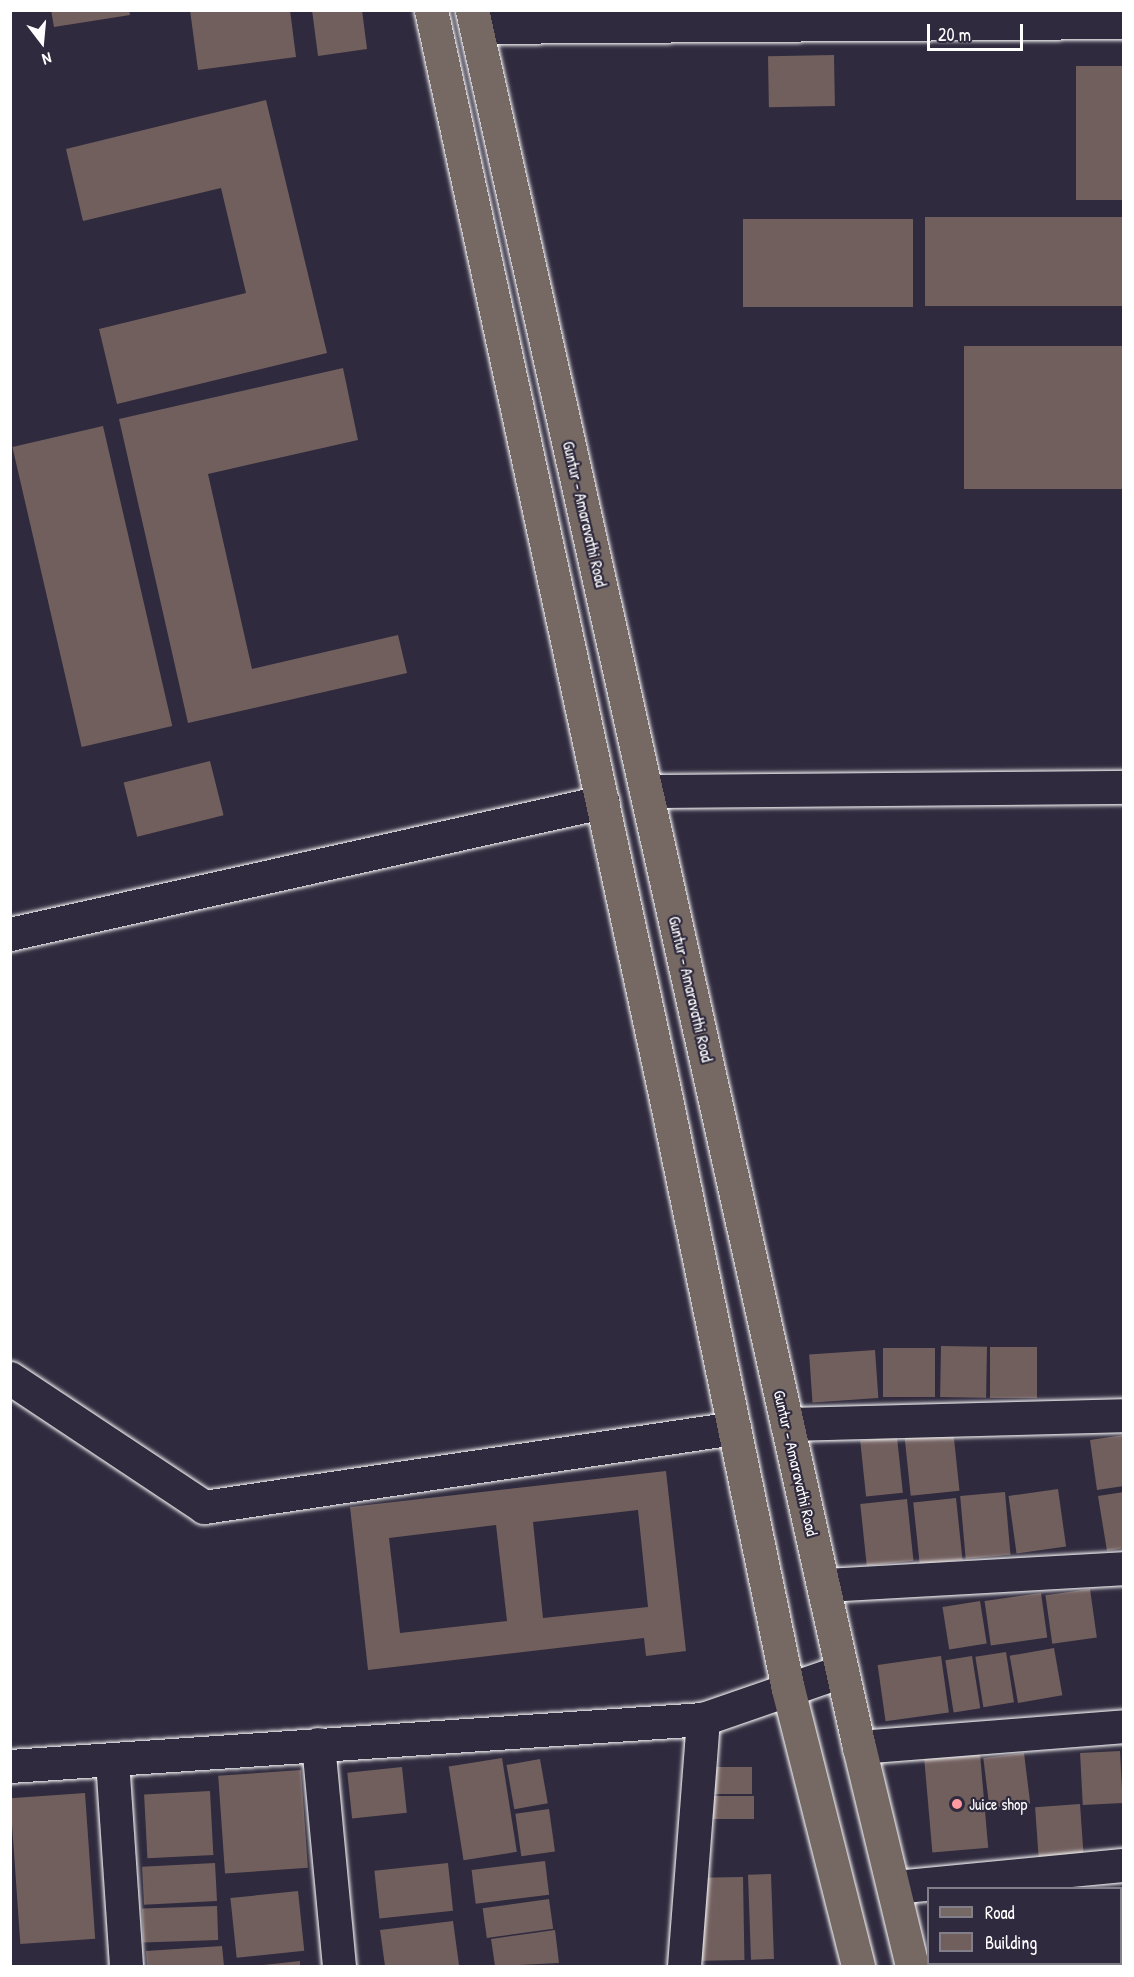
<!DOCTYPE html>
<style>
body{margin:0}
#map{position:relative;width:1134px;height:1977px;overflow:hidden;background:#2f2a3d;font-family:"Patrick Hand",sans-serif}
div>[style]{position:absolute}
.building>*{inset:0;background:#715f5e;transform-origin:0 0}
.roads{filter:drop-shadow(0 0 2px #fff) drop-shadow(0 0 2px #fff)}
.minor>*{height:33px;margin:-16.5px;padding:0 16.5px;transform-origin:16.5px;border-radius:16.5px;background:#2f2a3d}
.major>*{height:33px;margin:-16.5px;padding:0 16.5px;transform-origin:16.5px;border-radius:16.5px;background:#766964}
.dots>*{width:16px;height:16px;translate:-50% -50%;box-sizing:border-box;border:3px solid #2f2a3d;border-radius:50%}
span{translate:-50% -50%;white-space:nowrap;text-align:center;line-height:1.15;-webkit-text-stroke:4.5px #2f2a3d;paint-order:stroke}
.street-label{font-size:16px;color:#fff}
.poi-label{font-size:16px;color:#fff}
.left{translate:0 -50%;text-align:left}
.frame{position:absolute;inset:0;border:12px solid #fff;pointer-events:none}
.legend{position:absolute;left:927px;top:1887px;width:195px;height:78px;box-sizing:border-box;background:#2f2a3d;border:2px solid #827f8b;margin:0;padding:8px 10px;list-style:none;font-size:18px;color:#fff}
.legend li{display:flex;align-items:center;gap:12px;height:30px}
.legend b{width:30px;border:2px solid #827f8b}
.north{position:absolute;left:12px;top:12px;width:60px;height:60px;-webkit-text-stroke:4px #2f2a3d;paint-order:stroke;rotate:164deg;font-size:16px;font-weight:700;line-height:24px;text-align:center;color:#fff}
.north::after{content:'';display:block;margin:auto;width:21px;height:27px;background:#fff;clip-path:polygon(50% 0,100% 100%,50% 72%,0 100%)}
.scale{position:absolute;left:927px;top:24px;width:96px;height:27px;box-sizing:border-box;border:3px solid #fff;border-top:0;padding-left:8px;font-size:18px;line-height:21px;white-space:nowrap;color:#fff;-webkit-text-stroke:4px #2f2a3d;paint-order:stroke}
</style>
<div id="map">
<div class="building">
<i style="clip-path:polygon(51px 10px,129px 10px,130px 15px,54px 27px)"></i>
<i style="clip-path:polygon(190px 10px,290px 10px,296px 57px,198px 70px)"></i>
<i style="clip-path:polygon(312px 10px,362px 10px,367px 49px,318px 56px)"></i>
<i style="left:834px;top:55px;width:51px;height:66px;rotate:89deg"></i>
<i style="left:1124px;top:66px;width:134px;height:48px;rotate:90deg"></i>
<i style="clip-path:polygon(266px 100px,327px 353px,117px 404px,99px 329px,246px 293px,221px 188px,83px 221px,66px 149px)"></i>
<i style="left:1124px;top:217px;width:89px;height:199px;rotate:90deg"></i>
<i style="left:913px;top:219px;width:88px;height:170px;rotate:90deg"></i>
<i style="left:964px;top:346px;width:160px;height:143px"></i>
<i style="clip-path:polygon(343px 368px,358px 440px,208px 474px,252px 669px,398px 635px,407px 673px,188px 723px,119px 419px)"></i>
<i style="left:103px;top:426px;width:308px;height:93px;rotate:77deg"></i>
<i style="left:210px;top:761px;width:56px;height:89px;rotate:76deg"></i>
<i style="left:941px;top:1346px;width:46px;height:51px;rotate:1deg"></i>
<i style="left:990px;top:1347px;width:47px;height:51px"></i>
<i style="left:935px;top:1348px;width:49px;height:52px;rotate:90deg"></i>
<i style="left:875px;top:1350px;width:48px;height:66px;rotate:86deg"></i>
<i style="left:953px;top:1429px;width:62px;height:49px;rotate:84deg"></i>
<i style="clip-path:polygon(1124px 1435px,1124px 1486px,1097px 1490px,1090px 1440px)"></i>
<i style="left:897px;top:1437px;width:56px;height:37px;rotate:84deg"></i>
<i style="clip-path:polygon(evenodd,666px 1471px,686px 1651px,646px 1656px,644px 1638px,368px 1670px,350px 1507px,666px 1471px,638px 1510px,648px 1607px,543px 1618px,533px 1522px,638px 1510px,666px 1471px,496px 1525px,507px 1621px,400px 1633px,389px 1538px,496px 1525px)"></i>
<i style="left:1058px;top:1489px;width:58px;height:50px;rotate:82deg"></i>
<i style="left:1005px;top:1492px;width:63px;height:45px;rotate:85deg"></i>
<i style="clip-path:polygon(1124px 1492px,1124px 1548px,1107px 1551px,1098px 1496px)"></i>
<i style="left:956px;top:1498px;width:62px;height:43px;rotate:84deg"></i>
<i style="left:907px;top:1499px;width:62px;height:47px;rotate:84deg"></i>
<i style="left:1090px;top:1589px;width:49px;height:45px;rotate:82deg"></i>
<i style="left:1041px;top:1593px;width:45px;height:57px;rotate:82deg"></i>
<i style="left:980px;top:1601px;width:43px;height:38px;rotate:81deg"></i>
<i style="left:1054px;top:1648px;width:48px;height:45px;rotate:80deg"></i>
<i style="left:1006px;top:1652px;width:51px;height:31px;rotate:81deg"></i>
<i style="left:941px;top:1656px;width:57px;height:64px;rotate:82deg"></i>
<i style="left:972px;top:1656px;width:53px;height:27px;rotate:81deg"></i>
<i style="left:1120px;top:1751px;width:52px;height:40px;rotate:87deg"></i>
<i style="left:1024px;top:1753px;width:51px;height:41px;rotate:83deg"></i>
<i style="left:980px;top:1754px;width:94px;height:56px;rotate:85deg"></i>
<i style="left:502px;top:1758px;width:95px;height:54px;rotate:81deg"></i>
<i style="left:540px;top:1759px;width:45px;height:34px;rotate:80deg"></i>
<i style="left:402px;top:1767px;width:46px;height:55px;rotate:84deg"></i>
<i style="left:711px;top:1767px;width:41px;height:27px"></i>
<i style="left:301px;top:1770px;width:98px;height:83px;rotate:86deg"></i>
<i style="left:210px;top:1791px;width:64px;height:66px;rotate:87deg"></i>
<i style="left:85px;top:1793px;width:146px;height:75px;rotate:86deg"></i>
<i style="left:754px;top:1796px;width:23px;height:43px;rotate:90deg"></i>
<i style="left:1080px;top:1804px;width:53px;height:45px;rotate:86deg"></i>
<i style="left:549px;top:1809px;width:43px;height:34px;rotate:82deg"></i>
<i style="left:545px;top:1861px;width:34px;height:74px;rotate:83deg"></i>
<i style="left:215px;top:1863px;width:38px;height:73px;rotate:87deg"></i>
<i style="left:448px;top:1863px;width:48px;height:74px;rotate:84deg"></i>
<i style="left:771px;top:1874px;width:85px;height:23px;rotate:88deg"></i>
<i style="left:743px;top:1877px;width:83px;height:43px;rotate:89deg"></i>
<i style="left:298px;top:1891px;width:60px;height:68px;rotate:84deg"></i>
<i style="left:549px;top:1899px;width:30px;height:67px;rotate:82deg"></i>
<i style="left:217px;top:1906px;width:34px;height:75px;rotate:88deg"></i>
<i style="clip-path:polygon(453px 1921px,459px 1965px,385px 1966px,380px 1930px)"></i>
<i style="clip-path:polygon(555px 1930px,559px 1963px,495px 1966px,491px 1939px)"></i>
<i style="clip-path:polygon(222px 1946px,224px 1966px,147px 1966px,146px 1951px)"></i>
<i style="clip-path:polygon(300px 1961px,300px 1966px,263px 1966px,263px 1965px)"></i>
</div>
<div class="roads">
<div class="minor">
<i style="left:476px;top:27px;width:648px;rotate:-0.44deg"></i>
<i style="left:647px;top:791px;width:477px;rotate:-0.5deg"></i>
<i style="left:10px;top:934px;width:607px;rotate:-12.57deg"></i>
<i style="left:10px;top:1378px;width:233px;rotate:33.6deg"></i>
<i style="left:204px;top:1507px;width:536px;rotate:-8.48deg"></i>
<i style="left:787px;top:1424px;width:337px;rotate:-1.5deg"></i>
<i style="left:824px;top:1585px;width:300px;rotate:-3.2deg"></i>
<i style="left:318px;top:1744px;width:223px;rotate:84.6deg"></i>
<i style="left:859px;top:1747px;width:266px;rotate:-4.5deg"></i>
<i style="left:112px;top:1760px;width:206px;rotate:86.1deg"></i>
<i style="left:10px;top:1766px;width:695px;rotate:-3.88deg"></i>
<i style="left:703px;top:1719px;width:147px;rotate:-19.1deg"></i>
<i style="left:894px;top:1887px;width:231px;rotate:-5.5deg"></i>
<i style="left:684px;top:1966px;width:248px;rotate:-85.6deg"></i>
</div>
<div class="major">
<i style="left:431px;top:10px;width:1114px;rotate:77.82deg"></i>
<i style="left:666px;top:1099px;width:602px;rotate:78.32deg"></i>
<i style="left:788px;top:1689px;width:286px;rotate:75.8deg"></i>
<i style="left:472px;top:10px;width:1780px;rotate:77.44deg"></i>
<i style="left:859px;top:1747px;width:225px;rotate:76.4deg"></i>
</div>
</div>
<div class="dots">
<i style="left:957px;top:1804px;background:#ff9aa2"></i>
</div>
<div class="street-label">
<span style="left:585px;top:514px;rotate:77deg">Guntur - Amaravathi Road</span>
<span style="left:691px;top:989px;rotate:77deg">Guntur - Amaravathi Road</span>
<span style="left:796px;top:1463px;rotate:77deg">Guntur - Amaravathi Road</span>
</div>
<div class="poi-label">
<span class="left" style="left:969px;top:1804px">Juice shop</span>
</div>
<div class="frame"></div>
<ul class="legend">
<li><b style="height:8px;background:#766964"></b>Road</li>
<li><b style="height:16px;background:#715f5e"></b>Building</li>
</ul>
<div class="north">N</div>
<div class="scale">20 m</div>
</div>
